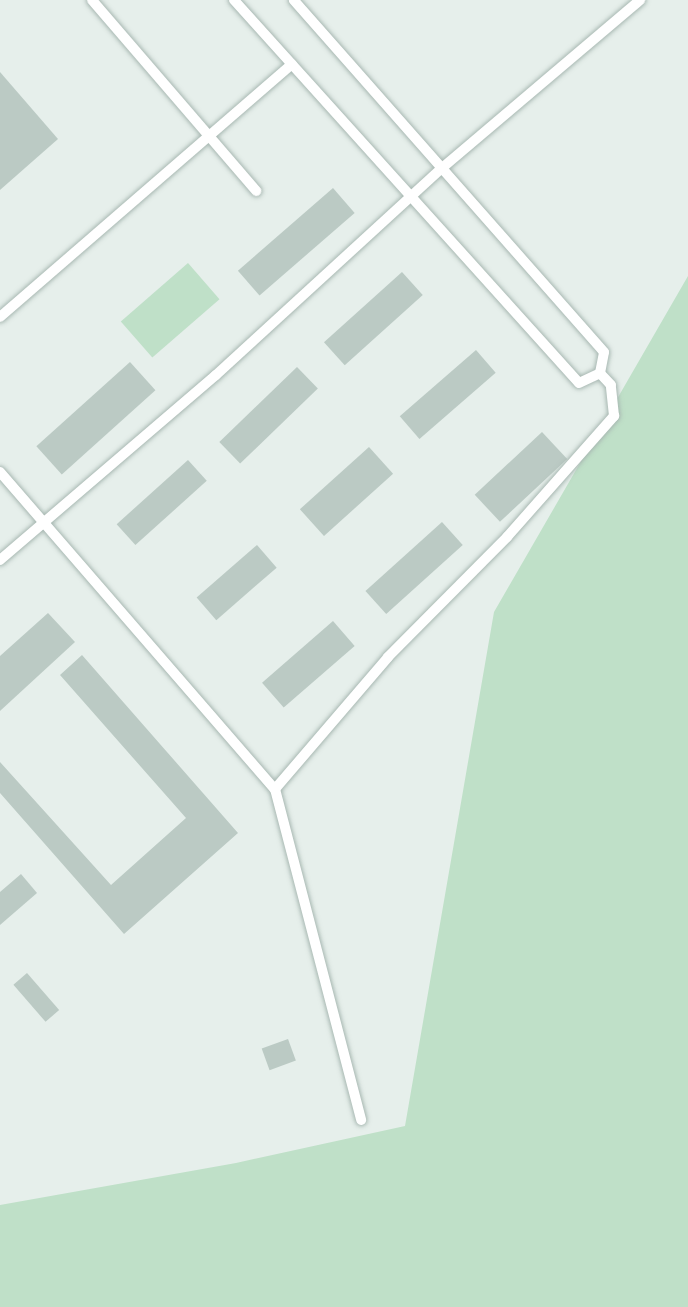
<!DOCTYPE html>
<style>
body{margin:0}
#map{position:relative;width:688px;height:1307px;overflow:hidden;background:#e6efeb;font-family:"Work Sans",sans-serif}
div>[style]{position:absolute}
.green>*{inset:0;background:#bfe0c8;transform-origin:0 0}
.building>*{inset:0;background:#bbcac4;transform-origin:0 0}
.roads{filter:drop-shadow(0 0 2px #a8b8b2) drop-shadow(0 0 2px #a8b8b2)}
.lane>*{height:10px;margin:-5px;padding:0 5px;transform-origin:5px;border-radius:5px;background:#fff}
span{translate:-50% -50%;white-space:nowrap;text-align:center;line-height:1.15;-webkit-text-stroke:5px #f7fbf9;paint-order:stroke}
</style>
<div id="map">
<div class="green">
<i style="left:188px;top:263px;width:48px;height:89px;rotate:49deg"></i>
<i style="clip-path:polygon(688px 276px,688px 1307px,0 1307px,0 1205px,236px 1163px,405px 1126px,494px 612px)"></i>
</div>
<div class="building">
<i style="clip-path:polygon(0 72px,58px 139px,0 190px)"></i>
<i style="left:333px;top:188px;width:33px;height:126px;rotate:49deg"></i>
<i style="left:402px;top:272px;width:31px;height:105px;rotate:48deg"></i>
<i style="left:476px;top:350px;width:30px;height:101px;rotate:49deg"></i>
<i style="left:130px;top:362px;width:38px;height:126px;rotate:48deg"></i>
<i style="left:297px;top:367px;width:30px;height:108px;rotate:46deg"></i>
<i style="left:542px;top:432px;width:37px;height:92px;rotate:47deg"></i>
<i style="left:369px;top:447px;width:36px;height:93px;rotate:48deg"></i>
<i style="left:188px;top:460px;width:28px;height:96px;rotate:48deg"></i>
<i style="left:442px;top:522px;width:31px;height:103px;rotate:48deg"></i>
<i style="left:257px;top:545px;width:30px;height:80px;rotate:49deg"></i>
<i style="clip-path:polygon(48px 613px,75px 642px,0 711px,0 656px)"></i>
<i style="left:333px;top:621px;width:33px;height:94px;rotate:49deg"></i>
<i style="clip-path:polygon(82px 655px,238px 833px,124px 934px,0 793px,0 762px,111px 885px,186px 818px,60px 675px)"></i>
<i style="clip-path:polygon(21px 874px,37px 893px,0 925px,0 892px)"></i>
<i style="left:27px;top:973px;width:49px;height:18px;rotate:49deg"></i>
<i style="left:288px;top:1039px;width:23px;height:28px;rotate:70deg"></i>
</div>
<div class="roads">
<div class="lane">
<i style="left:92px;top:0;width:252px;rotate:49.3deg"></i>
<i style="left:234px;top:0;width:515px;rotate:47.99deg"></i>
<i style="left:579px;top:383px;width:23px;rotate:-25deg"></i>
<i style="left:600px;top:373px;width:21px;rotate:-79deg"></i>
<i style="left:604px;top:352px;width:469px;rotate:-131.4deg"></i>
<i style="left:0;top:317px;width:386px;rotate:-40.9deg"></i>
<i style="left:0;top:472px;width:420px;rotate:49.1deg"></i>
<i style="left:275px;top:789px;width:342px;rotate:75.4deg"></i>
<i style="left:0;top:560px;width:284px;rotate:-40.6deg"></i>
<i style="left:216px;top:375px;width:306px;rotate:-42.5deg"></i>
<i style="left:442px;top:168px;width:260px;rotate:-40.3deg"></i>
<i style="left:275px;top:789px;width:174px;rotate:-49.4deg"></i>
<i style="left:388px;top:657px;width:169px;rotate:-45.2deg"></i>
<i style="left:507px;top:537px;width:162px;rotate:-48.5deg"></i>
<i style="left:614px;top:416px;width:31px;rotate:-96deg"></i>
<i style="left:611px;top:385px;width:16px;rotate:-133deg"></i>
</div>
</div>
</div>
